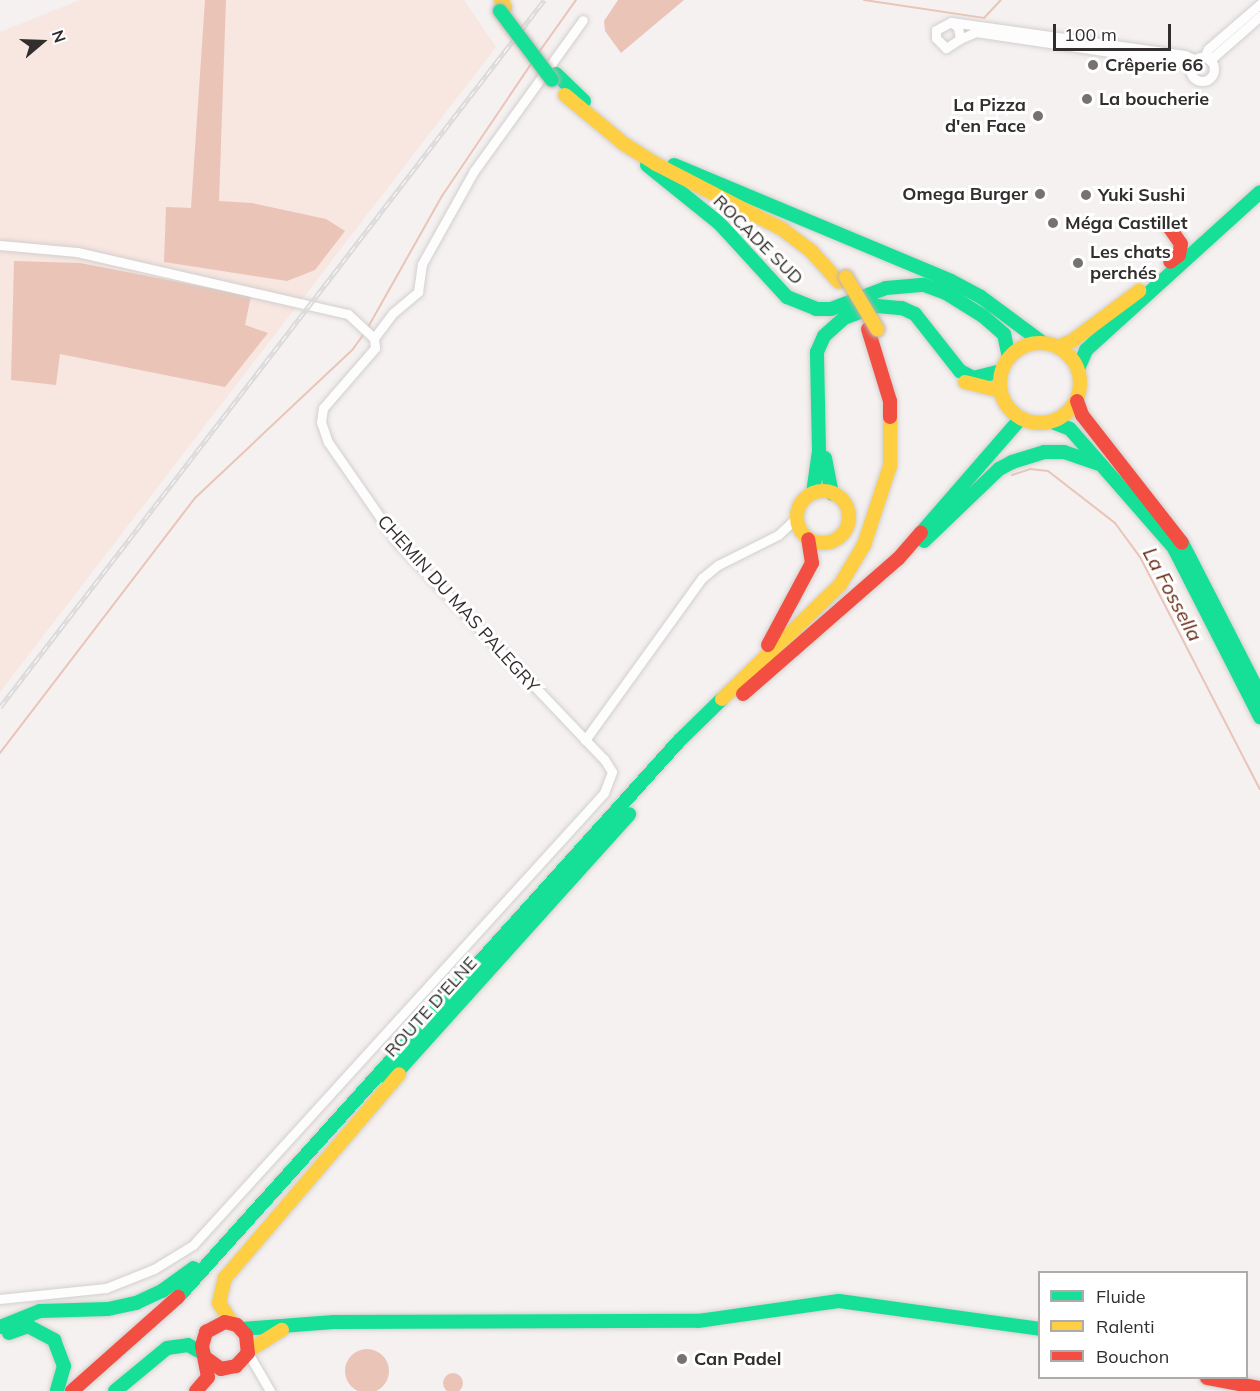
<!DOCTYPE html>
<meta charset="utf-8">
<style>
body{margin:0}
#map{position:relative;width:1260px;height:1391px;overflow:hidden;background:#f5f1f0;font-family:Mulish,sans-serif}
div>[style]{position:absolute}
.green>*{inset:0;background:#f8e6e0}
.water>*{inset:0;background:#eac4b7}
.round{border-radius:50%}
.stream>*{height:2px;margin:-1px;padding:0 1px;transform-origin:1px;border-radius:1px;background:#eac4b7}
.roads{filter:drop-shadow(0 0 2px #d2cfce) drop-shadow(0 0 2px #d2cfce)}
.street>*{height:9px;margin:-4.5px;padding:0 4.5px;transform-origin:4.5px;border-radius:4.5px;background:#fefdfd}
.street>.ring{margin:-4.5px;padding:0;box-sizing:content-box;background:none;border:9px solid #fefdfd;border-radius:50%}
.fast>*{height:14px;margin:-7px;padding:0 7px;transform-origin:7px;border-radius:7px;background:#16e098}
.slow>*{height:14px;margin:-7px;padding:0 7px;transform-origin:7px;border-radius:7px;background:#ffcf43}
.slow>.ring{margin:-7px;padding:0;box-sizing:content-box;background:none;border:14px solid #ffcf43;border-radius:50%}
.jam>*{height:14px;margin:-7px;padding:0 7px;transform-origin:7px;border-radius:7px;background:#f24e42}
.rail>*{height:4.5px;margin-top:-2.25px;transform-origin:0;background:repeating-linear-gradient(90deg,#fff 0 7px,#dcdada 0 14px);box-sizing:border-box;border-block:2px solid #dcdada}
.bridges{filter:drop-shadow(0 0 2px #c1b2ad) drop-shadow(0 0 2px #c1b2ad)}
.fast-bridge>*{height:14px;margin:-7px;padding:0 7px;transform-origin:7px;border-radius:7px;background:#16e098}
.slow-bridge>*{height:14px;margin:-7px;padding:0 7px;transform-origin:7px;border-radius:7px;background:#ffcf43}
.dots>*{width:16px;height:16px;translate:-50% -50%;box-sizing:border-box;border:3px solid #fff;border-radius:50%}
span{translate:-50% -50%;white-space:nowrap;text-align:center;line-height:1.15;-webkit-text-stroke:6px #fff;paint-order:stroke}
.poi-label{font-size:18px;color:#312e2d;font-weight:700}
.left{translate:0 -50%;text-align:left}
.right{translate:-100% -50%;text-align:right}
.street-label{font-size:18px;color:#312e2d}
.water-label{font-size:20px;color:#662710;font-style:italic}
.legend{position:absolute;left:1038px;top:1271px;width:210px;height:108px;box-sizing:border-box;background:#fff;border:2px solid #adabab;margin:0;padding:8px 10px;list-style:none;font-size:18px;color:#312e2d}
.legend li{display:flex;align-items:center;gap:12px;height:30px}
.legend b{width:30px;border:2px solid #adabab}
.north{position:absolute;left:12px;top:12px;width:60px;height:60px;-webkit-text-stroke:4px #fff;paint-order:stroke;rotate:71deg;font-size:16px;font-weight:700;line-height:24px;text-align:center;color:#312e2d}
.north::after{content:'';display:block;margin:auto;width:21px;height:27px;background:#312e2d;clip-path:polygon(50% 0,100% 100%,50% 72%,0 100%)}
.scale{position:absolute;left:1053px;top:24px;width:118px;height:27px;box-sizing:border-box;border:3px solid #312e2d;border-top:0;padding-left:8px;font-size:18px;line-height:21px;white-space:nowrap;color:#312e2d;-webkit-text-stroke:4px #fff;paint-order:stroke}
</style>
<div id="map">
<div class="green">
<i style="clip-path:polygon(80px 0,464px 0,496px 47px,0 692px,0 32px)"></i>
</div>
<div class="water">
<i style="clip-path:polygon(205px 0,226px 0,219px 201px,252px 203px,326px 219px,345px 231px,315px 270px,287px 281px,164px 262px,166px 207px,191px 208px)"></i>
<i style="clip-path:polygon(618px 0,684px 0,621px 53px,605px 31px,604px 21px)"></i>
<i style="clip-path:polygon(14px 261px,80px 263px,251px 296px,245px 325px,268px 333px,225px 387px,60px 354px,56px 385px,11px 380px)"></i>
<i class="round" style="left:345px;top:1349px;width:44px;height:44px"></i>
<i class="round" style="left:443px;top:1373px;width:20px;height:20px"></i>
</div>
<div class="stream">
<i style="left:864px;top:0;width:121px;rotate:8.5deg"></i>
<i style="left:984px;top:18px;width:25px;rotate:-47deg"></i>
<i style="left:539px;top:52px;width:64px;rotate:-54.6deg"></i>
<i style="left:367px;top:329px;width:153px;rotate:-60.6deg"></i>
<i style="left:442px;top:196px;width:159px;rotate:-56deg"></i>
<i style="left:1012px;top:475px;width:19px;rotate:-18deg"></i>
<i style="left:1030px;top:469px;width:18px;rotate:6deg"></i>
<i style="left:1048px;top:471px;width:85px;rotate:37.8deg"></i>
<i style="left:1115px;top:523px;width:42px;rotate:53.7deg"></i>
<i style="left:1140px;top:557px;width:261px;rotate:62.7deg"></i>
<i style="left:0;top:753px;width:321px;rotate:-52.6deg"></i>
<i style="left:195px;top:498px;width:217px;rotate:-43.3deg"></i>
<i style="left:353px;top:349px;width:19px;rotate:-54deg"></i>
</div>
<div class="roads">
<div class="street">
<i style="left:951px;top:22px;width:9px;rotate:36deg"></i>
<i style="left:958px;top:27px;width:12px;rotate:81deg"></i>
<i style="left:960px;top:39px;width:17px;rotate:147deg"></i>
<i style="left:946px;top:48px;width:14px;rotate:-135deg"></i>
<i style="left:936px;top:38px;width:8px;rotate:-90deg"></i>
<i style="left:936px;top:30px;width:17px;rotate:-28deg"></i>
<i style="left:951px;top:22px;width:236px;rotate:8deg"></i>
<i style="left:1185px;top:55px;width:10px;rotate:24deg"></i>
<i style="left:960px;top:39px;width:17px;rotate:-24deg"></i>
<i style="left:976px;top:32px;width:217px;rotate:8.5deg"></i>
<i class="ring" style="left:1190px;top:57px;width:15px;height:15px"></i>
<i style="left:1204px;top:57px;width:9px;rotate:-63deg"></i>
<i style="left:1208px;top:49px;width:69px;rotate:-40.9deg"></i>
<i style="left:1210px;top:60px;width:67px;rotate:-41.3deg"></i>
<i style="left:0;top:245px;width:77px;rotate:5.2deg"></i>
<i style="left:77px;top:252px;width:278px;rotate:12.9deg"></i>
<i style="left:348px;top:314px;width:35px;rotate:43deg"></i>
<i style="left:374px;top:338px;width:10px;rotate:84deg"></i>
<i style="left:375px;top:348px;width:79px;rotate:130.9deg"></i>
<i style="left:323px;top:408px;width:14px;rotate:98deg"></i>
<i style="left:321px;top:422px;width:21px;rotate:71deg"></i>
<i style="left:328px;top:442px;width:123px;rotate:55.3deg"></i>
<i style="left:398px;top:543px;width:298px;rotate:46.4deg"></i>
<i style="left:604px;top:759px;width:15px;rotate:58deg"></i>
<i style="left:612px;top:772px;width:22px;rotate:111deg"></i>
<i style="left:604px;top:793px;width:611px;rotate:132.28deg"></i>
<i style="left:193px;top:1245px;width:46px;rotate:148.4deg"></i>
<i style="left:154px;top:1269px;width:52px;rotate:158.4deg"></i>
<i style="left:106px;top:1288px;width:107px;rotate:174.1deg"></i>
<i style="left:374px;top:338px;width:31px;rotate:-53deg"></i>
<i style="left:393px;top:313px;width:33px;rotate:-40deg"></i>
<i style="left:418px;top:292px;width:28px;rotate:-82deg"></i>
<i style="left:422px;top:264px;width:107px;rotate:-60.8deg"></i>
<i style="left:474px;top:171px;width:186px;rotate:-54.2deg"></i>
<i style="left:585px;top:740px;width:200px;rotate:-54.2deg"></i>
<i style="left:702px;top:578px;width:21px;rotate:-39deg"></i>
<i style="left:718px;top:565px;width:67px;rotate:-26.6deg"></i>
<i style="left:778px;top:535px;width:26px;rotate:-43deg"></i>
<i style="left:248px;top:1353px;width:44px;rotate:59.9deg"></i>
</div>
<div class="fast">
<i style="left:556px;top:74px;width:39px;rotate:44deg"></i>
<i style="left:647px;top:165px;width:94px;rotate:38.9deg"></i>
<i style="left:720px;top:224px;width:99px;rotate:47.5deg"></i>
<i style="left:787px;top:297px;width:31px;rotate:22deg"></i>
<i style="left:816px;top:309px;width:15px"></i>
<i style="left:831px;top:309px;width:59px;rotate:-20.9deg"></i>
<i style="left:886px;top:288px;width:38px;rotate:-5deg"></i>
<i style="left:924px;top:285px;width:23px;rotate:20deg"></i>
<i style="left:946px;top:293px;width:44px;rotate:31.9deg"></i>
<i style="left:983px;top:316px;width:28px;rotate:41deg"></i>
<i style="left:1004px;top:334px;width:24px;rotate:78deg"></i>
<i style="left:674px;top:165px;width:300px;rotate:22.7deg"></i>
<i style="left:951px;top:281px;width:34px;rotate:28deg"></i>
<i style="left:981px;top:297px;width:77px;rotate:36.6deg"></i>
<i style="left:1078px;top:369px;width:21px;rotate:-67deg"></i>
<i style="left:1086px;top:350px;width:235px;rotate:-42.2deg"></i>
<i style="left:1052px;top:422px;width:19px;rotate:21deg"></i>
<i style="left:1070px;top:429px;width:158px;rotate:48.8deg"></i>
<i style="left:1174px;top:548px;width:190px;rotate:63deg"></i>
<i style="left:825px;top:458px;width:36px;rotate:79deg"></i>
<i style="left:813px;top:493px;width:42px;rotate:-81.9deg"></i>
<i style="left:819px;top:451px;width:99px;rotate:-91.2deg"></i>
<i style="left:817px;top:352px;width:17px;rotate:-66deg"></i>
<i style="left:824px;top:336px;width:27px;rotate:-42deg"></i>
<i style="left:844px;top:318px;width:35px;rotate:-20deg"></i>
<i style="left:877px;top:306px;width:25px;rotate:5deg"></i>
<i style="left:902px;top:308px;width:14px;rotate:25deg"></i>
<i style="left:915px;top:314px;width:73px;rotate:51.7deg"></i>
<i style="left:960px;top:371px;width:15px;rotate:28deg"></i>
<i style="left:973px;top:378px;width:29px;rotate:-14deg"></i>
<i style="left:921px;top:533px;width:151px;rotate:-49deg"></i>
<i style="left:924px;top:541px;width:104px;rotate:-43.8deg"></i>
<i style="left:999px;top:469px;width:15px;rotate:-28deg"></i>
<i style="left:1012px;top:462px;width:34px;rotate:-17deg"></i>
<i style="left:1044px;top:452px;width:20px"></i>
<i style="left:1064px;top:452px;width:36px;rotate:19deg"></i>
<i style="left:1182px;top:543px;width:171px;rotate:62.8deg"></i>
<i style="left:389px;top:1081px;width:359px;rotate:-48deg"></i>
<i style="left:178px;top:1297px;width:748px;rotate:-47.98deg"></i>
<i style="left:679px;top:741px;width:60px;rotate:-44.3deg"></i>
<i style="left:0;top:1327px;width:43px;rotate:-21.8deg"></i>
<i style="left:40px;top:1311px;width:68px;rotate:-1.7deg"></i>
<i style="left:108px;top:1309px;width:29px;rotate:-12deg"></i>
<i style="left:136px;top:1303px;width:29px;rotate:-25deg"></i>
<i style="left:162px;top:1291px;width:39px;rotate:-36deg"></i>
<i style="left:242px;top:1329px;width:92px;rotate:-4.4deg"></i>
<i style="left:334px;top:1322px;width:364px;rotate:-0.2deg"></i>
<i style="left:698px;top:1321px;width:142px;rotate:-8.1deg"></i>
<i style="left:839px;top:1301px;width:203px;rotate:7.9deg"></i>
<i style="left:9px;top:1333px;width:20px;rotate:-20deg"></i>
<i style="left:28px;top:1326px;width:30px;rotate:28deg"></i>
<i style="left:54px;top:1340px;width:28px;rotate:69deg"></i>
<i style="left:64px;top:1366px;width:26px;rotate:106deg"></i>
<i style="left:115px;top:1391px;width:67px;rotate:-39.6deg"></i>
<i style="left:167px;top:1348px;width:21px;rotate:-8deg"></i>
<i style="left:188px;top:1345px;width:18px;rotate:29deg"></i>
</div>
<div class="slow">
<i style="left:501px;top:0;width:8px;rotate:60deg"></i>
<i style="left:565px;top:95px;width:77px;rotate:39.7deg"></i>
<i style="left:624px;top:144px;width:38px;rotate:32deg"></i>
<i style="left:656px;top:164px;width:142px;rotate:27.3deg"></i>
<i style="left:782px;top:229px;width:38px;rotate:37deg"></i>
<i style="left:812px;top:252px;width:40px;rotate:48deg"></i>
<i class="ring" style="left:1000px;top:343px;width:66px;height:66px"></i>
<i style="left:1058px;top:347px;width:15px;rotate:-23deg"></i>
<i style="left:1072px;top:341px;width:84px;rotate:-36.7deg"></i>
<i style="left:965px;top:382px;width:36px;rotate:14deg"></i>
<i class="ring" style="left:797px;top:491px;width:38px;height:38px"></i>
<i style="left:722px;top:699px;width:164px;rotate:-44deg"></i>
<i style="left:840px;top:585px;width:47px;rotate:-59deg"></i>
<i style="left:864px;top:545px;width:83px;rotate:-71.8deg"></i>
<i style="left:890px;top:466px;width:49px;rotate:-90deg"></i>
<i style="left:232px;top:1323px;width:24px;rotate:-123deg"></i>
<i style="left:219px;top:1303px;width:26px;rotate:-77deg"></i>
<i style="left:225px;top:1278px;width:268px;rotate:-49.5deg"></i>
<i style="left:248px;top:1351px;width:40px;rotate:-32deg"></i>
</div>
<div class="jam">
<i style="left:1167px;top:224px;width:24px;rotate:55deg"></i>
<i style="left:1181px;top:244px;width:11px;rotate:100deg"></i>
<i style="left:1179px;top:255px;width:11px;rotate:142deg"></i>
<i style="left:868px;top:329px;width:75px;rotate:73deg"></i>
<i style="left:890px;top:401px;width:16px;rotate:90deg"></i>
<i style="left:1077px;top:401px;width:15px;rotate:70deg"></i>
<i style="left:1082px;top:415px;width:162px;rotate:52deg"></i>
<i style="left:768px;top:645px;width:93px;rotate:-61.8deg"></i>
<i style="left:812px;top:563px;width:24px;rotate:-99deg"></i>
<i style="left:743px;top:694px;width:206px;rotate:-41.1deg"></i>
<i style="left:898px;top:559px;width:35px;rotate:-49deg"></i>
<i style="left:1207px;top:1378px;width:54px;rotate:10.7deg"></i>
<i style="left:72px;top:1391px;width:142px;rotate:-41.6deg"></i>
<i style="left:196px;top:1391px;width:18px;rotate:-49deg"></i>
<i style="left:208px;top:1377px;width:32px;rotate:-101deg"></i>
<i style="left:202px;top:1346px;width:15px;rotate:-74deg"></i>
<i style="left:206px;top:1332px;width:21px;rotate:-28deg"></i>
<i style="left:225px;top:1322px;width:12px;rotate:14deg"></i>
<i style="left:237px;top:1325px;width:13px;rotate:48deg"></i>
<i style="left:246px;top:1335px;width:18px;rotate:84deg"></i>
<i style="left:248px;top:1353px;width:18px;rotate:133deg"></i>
<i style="left:236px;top:1366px;width:15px;rotate:169deg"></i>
<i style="left:221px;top:1369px;width:19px;rotate:-144deg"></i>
</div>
</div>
<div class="rail">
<i style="left:0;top:707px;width:892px;rotate:-52.42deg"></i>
</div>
<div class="bridges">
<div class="fast-bridge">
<i style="left:500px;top:11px;width:86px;rotate:53deg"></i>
</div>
<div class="slow-bridge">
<i style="left:846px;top:277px;width:61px;rotate:59.2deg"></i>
</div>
</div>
<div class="dots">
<i style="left:1093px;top:65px;background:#767271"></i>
<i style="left:1087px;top:99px;background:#767271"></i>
<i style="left:1038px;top:116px;background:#767271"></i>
<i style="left:1040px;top:194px;background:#767271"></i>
<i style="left:1086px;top:195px;background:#767271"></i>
<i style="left:1053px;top:223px;background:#767271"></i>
<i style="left:1078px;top:263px;background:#767271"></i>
<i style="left:682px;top:1359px;background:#767271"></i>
</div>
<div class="poi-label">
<span class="left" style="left:1105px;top:65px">Crêperie 66</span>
<span class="left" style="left:1099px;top:99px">La boucherie</span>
<span class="right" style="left:1026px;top:116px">La Pizza<br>d'en Face</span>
<span class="right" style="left:1028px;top:194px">Omega Burger</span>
<span class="left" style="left:1098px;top:195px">Yuki Sushi</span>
<span class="left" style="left:1065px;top:223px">Méga Castillet</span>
<span class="left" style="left:1090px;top:263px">Les chats<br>perchés</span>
<span class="left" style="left:694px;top:1359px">Can Padel</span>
</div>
<div class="street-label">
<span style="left:758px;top:240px;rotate:45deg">ROCADE SUD</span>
<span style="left:458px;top:604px;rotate:48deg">CHEMIN DU MAS PALEGRY</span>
<span style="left:431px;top:1007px;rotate:-48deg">ROUTE D'ELNE</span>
</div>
<div class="water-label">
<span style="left:1173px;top:594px;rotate:62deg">La Fossella</span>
</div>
<ul class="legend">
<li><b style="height:8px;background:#16e098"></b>Fluide</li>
<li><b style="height:8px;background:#ffcf43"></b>Ralenti</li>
<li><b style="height:8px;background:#f24e42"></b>Bouchon</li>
</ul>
<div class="north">N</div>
<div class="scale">100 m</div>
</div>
